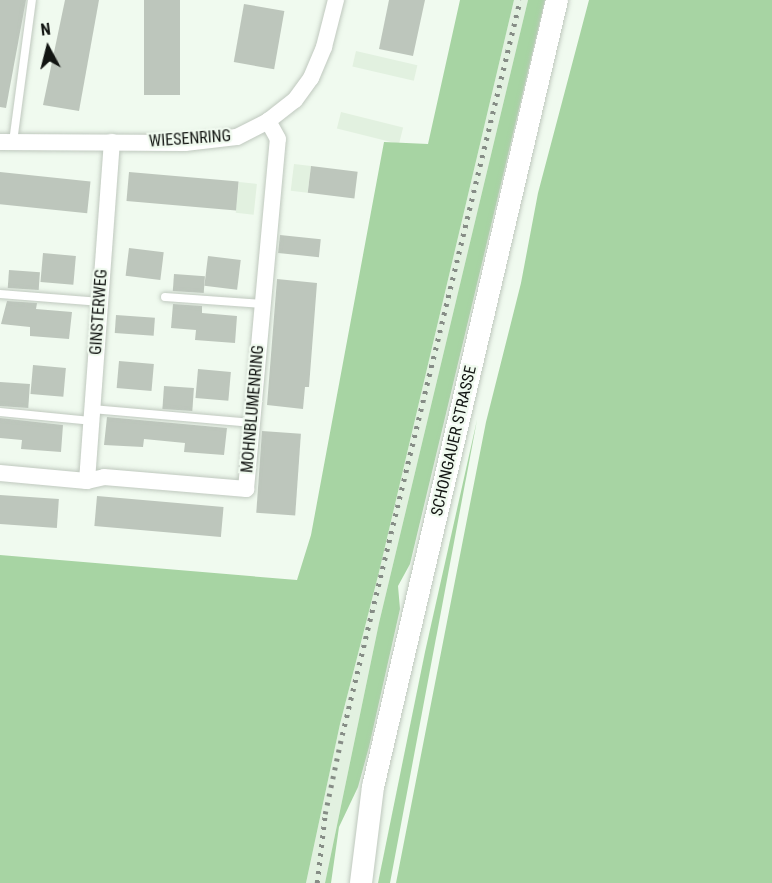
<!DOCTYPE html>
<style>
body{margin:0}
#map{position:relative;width:772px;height:883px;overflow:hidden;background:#f0faef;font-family:"Roboto Condensed",sans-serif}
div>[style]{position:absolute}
.built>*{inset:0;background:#e2f1e0;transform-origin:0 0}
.green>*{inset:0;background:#a7d4a3}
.building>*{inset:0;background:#bdc6bc;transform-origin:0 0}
.roads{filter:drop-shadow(0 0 2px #bfc8be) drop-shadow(0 0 2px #bfc8be)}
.lane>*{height:8px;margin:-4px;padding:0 4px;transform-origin:4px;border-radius:4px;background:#fff}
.street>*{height:16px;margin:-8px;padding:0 8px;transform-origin:8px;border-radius:8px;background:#fff}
.secondary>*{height:22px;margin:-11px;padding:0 11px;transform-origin:11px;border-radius:11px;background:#fff}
.rail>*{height:4.5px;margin-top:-2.25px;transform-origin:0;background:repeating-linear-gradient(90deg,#868d86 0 3px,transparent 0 9px)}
span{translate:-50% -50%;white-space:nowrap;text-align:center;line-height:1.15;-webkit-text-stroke:4.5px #f0faef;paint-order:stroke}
.street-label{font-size:16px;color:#121512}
.north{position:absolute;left:18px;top:18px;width:60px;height:60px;-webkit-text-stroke:4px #f0faef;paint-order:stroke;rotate:353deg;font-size:16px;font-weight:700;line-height:24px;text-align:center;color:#121512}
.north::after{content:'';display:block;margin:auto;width:21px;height:27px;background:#121512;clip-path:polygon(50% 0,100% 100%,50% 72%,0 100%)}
</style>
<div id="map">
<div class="built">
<i style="clip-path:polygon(514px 0,528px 0,379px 623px,325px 883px,306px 883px,340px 724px,379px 572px)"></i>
<i style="left:356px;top:51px;width:63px;height:16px;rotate:13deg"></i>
<i style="left:341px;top:112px;width:64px;height:17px;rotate:14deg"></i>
<i style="left:294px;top:164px;width:17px;height:27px;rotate:7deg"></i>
<i style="left:239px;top:182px;width:18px;height:31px;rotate:6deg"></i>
</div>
<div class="green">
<i style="clip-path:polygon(460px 0,514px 0,379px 572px,340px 724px,306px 883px,0 883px,0 555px,297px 580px,311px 535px,384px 142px,428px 144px)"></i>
<i style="clip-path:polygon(528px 0,545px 0,410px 564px,398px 586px,400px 609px,369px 747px,358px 787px,339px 827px,331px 883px,325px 883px,379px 623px)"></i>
<i style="clip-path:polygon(589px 0,772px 0,772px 883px,396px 883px,486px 422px,521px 283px,538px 193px)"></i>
<i style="clip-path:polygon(477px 420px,390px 883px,378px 883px,425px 652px)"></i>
</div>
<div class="building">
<i style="clip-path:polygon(0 0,26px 0,6px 108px,0 107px)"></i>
<i style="clip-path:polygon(65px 0,99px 0,79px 111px,43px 105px)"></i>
<i style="left:144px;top:0;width:36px;height:95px"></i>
<i style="clip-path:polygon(389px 0,425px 0,413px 56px,379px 49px)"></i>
<i style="left:244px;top:4px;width:41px;height:59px;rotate:10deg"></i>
<i style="left:311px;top:166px;width:47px;height:27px;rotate:7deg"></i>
<i style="left:0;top:172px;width:91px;height:32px;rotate:6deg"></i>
<i style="left:129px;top:172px;width:110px;height:29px;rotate:5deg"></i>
<i style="left:280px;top:235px;width:41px;height:18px;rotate:6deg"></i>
<i style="left:129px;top:248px;width:35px;height:28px;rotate:7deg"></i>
<i style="left:43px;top:253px;width:33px;height:29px;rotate:5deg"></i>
<i style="left:208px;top:256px;width:33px;height:30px;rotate:7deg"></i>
<i style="left:9px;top:270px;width:31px;height:18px;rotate:4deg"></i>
<i style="left:174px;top:274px;width:31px;height:17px;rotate:4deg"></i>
<i style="clip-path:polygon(277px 279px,317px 283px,309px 387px,305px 387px,303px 409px,267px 405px)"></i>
<i style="clip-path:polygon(7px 301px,37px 303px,36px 309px,72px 312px,69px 339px,30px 336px,30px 327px,1px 324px)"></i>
<i style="clip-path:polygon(173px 304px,202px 306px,202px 313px,237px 316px,235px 343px,195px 340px,196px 330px,171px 328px)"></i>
<i style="left:116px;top:315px;width:39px;height:18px;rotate:4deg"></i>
<i style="left:119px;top:361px;width:35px;height:27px;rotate:5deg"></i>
<i style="left:33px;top:365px;width:33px;height:29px;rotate:5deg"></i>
<i style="left:198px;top:369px;width:33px;height:29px;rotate:5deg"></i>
<i style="left:0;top:382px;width:30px;height:24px;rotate:4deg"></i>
<i style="left:164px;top:386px;width:30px;height:23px;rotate:4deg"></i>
<i style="clip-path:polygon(107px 417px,227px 428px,224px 455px,184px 452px,185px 443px,144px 439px,143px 447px,104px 445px)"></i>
<i style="clip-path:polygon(0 418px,63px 425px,61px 452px,21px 449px,22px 440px,0 438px)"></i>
<i style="left:262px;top:431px;width:39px;height:82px;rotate:4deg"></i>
<i style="left:0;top:495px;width:59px;height:29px;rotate:4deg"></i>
<i style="left:97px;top:496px;width:127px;height:30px;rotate:5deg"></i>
</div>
<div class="roads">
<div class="lane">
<i style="left:13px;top:142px;width:143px;rotate:-82.4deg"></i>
<i style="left:0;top:294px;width:101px;rotate:4.5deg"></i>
<i style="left:165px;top:297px;width:98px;rotate:4.1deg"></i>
<i style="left:92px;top:409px;width:161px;rotate:5deg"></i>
<i style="left:0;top:412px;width:91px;rotate:5.6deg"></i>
</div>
<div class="street">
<i style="left:0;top:142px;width:185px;rotate:0.3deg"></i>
<i style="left:185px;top:143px;width:52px;rotate:-6.6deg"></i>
<i style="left:237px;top:137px;width:35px;rotate:-27deg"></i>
<i style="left:268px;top:121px;width:34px;rotate:-38deg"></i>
<i style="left:295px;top:100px;width:27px;rotate:-54deg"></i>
<i style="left:311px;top:78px;width:34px;rotate:-67deg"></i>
<i style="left:324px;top:47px;width:49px;rotate:-75.7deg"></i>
<i style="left:0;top:473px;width:87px;rotate:5.3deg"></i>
<i style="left:87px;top:481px;width:17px;rotate:-13deg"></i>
<i style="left:104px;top:477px;width:143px;rotate:4.8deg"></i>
<i style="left:246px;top:489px;width:351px;rotate:-84.8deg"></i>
<i style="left:278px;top:139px;width:21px;rotate:-119deg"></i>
<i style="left:87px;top:481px;width:340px;rotate:-85.8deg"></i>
</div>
<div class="secondary">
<i style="left:361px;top:883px;width:97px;rotate:-82.9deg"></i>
<i style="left:373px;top:787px;width:808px;rotate:-76.84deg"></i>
</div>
</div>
<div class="rail">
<i style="left:317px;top:883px;width:69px;rotate:-83.4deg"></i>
<i style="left:325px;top:814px;width:81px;rotate:-77.9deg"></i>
<i style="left:342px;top:735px;width:756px;rotate:-76.39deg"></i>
</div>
<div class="street-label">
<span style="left:190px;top:139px;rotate:-4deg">WIESENRING</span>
<span style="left:99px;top:312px;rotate:-86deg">GINSTERWEG</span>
<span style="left:253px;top:409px;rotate:-85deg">MOHNBLUMENRING</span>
<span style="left:454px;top:441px;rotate:-77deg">SCHONGAUER STRASSE</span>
</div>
<div class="north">N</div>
</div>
